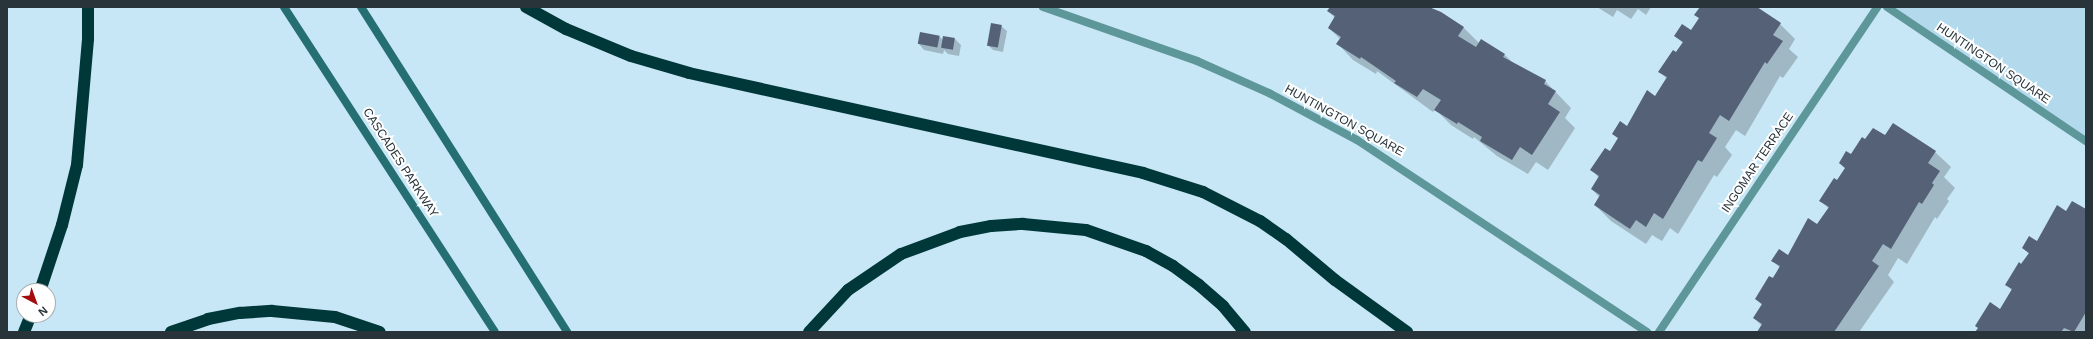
<!DOCTYPE html>
<style>
body{margin:0}
#map{position:relative;width:2093px;height:339px;overflow:hidden;background:#c7e6f6;font-family:Helvetica,sans-serif}
div>[style]{position:absolute}
.built>*{inset:0;background:#b3d9ec}
.shadow>*{inset:0;background:#0003}
.building>*{inset:0;background:#556177;transform-origin:0 0}
.street>*{height:8px;margin:-4px;padding:0 4px;transform-origin:4px;border-radius:4px;background:#5e9799}
.secondary>*{height:8px;margin:-4px;padding:0 4px;transform-origin:4px;border-radius:4px;background:#256f72}
.highway>*{height:12px;margin:-6px;padding:0 6px;transform-origin:6px;border-radius:6px;background:#00383a}
span{translate:-50% -50%;white-space:nowrap;text-align:center;line-height:1.15;-webkit-text-stroke:4px #fff;paint-order:stroke}
.street-label{font-size:12px;color:#28343a}
.frame{position:absolute;inset:0;border:8px solid #28343a;pointer-events:none}
.north{position:absolute;left:16px;top:283px;width:40px;height:40px;box-sizing:border-box;background:#fff;border:1px solid #a9aeb0;border-radius:50%;rotate:139deg;font-size:11px;font-weight:700;line-height:16px;text-align:center;color:#28343a}
.north::after{content:'';display:block;margin:auto;width:14px;height:18px;background:#a30b0c;clip-path:polygon(50% 0,100% 100%,50% 72%,0 100%)}
</style>
<div id="map">
<div class="built">
<i style="clip-path:polygon(1887px 7px,2086px 7px,2086px 141px)"></i>
</div>
<div class="shadow">
<i style="clip-path:polygon(1331px 7px,1429px 7px,1464px 28px,1479px 43px,1504px 54px,1513px 63px,1545px 81px,1571px 108px,1565px 118px,1575px 128px,1548px 170px,1536px 162px,1528px 174px,1497px 156px,1474px 137px,1473px 139px,1451px 125px,1435px 109px,1433px 112px,1377px 71px,1376px 74px,1353px 60px,1338px 44px,1341px 40px,1329px 28px,1335px 18px,1328px 11px)"></i>
<i style="clip-path:polygon(1597px 7px,1651px 7px,1646px 15px,1638px 9px,1631px 19px,1617px 10px,1613px 17px)"></i>
<i style="clip-path:polygon(1701px 7px,1755px 7px,1780px 24px,1795px 39px,1789px 49px,1798px 57px,1783px 78px,1780px 76px,1745px 136px,1736px 130px,1725px 147px,1732px 155px,1717px 177px,1714px 175px,1678px 234px,1670px 228px,1662px 241px,1652px 235px,1646px 244px,1611px 221px,1595px 205px,1600px 198px,1592px 189px,1599px 178px,1592px 170px,1610px 152px,1619px 139px,1613px 134px,1628px 127px,1655px 97px,1667px 79px,1660px 72px,1683px 43px,1675px 36px,1692px 31px,1700px 19px,1696px 15px)"></i>
<i style="clip-path:polygon(1001px 26px,1007px 31px,1003px 52px,993px 50px,987px 44px)"></i>
<i style="clip-path:polygon(921px 33px,940px 37px,943px 40px,944px 37px,955px 39px,961px 45px,959px 56px,948px 54px,944px 50px,943px 54px,924px 50px,919px 44px)"></i>
<i style="clip-path:polygon(1885px 136px,1935px 152px,1951px 167px,1944px 177px,1955px 188px,1947px 199px,1949px 201px,1937px 219px,1935px 217px,1907px 264px,1898px 258px,1888px 275px,1894px 282px,1859px 332px,1758px 332px,1762px 326px,1754px 318px,1762px 305px,1756px 299px,1780px 268px,1773px 261px,1788px 256px,1818px 225px,1829px 209px,1821px 201px,1846px 169px,1840px 163px,1866px 141px)"></i>
<i style="clip-path:polygon(2086px 211px,2086px 332px,1977px 332px,2000px 310px,2012px 291px,2006px 284px,2029px 254px,2023px 248px,2038px 242px,2066px 212px)"></i>
</div>
<div class="building">
<i style="clip-path:polygon(1330px 7px,1429px 7px,1441px 12px,1464px 27px,1458px 36px,1476px 47px,1481px 39px,1505px 54px,1503px 57px,1546px 80px,1544px 84px,1556px 91px,1548px 104px,1560px 112px,1532px 155px,1520px 147px,1512px 160px,1480px 141px,1482px 137px,1458px 122px,1457px 124px,1434px 110px,1441px 100px,1423px 89px,1417px 97px,1394px 83px,1396px 81px,1361px 57px,1360px 59px,1336px 44px,1341px 37px,1328px 28px,1335px 16px,1327px 11px)"></i>
<i style="clip-path:polygon(1700px 7px,1757px 7px,1781px 23px,1773px 35px,1783px 41px,1767px 64px,1765px 62px,1729px 121px,1720px 115px,1709px 133px,1717px 138px,1702px 162px,1698px 160px,1663px 219px,1654px 213px,1646px 227px,1636px 220px,1630px 229px,1594px 205px,1600px 195px,1591px 189px,1599px 176px,1590px 170px,1605px 148px,1610px 151px,1618px 138px,1612px 134px,1620px 121px,1627px 126px,1647px 90px,1655px 96px,1667px 77px,1658px 72px,1673px 50px,1676px 52px,1683px 42px,1674px 36px,1682px 24px,1691px 30px,1699px 18px,1694px 15px)"></i>
<i style="left:991px;top:23px;width:11px;height:23px;rotate:10deg"></i>
<i style="left:920px;top:32px;width:20px;height:12px;rotate:11deg"></i>
<i style="left:943px;top:36px;width:12px;height:12px;rotate:9deg"></i>
<i style="clip-path:polygon(1893px 123px,1936px 151px,1928px 163px,1940px 171px,1932px 183px,1934px 185px,1922px 204px,1919px 202px,1891px 249px,1883px 244px,1872px 261px,1879px 266px,1834px 332px,1757px 332px,1762px 324px,1753px 318px,1762px 304px,1755px 299px,1769px 276px,1773px 278px,1780px 266px,1771px 261px,1779px 249px,1788px 255px,1808px 218px,1817px 224px,1829px 207px,1819px 201px,1834px 178px,1837px 180px,1845px 168px,1839px 163px,1846px 151px,1851px 154px,1862px 137px,1865px 139px,1873px 128px,1885px 135px)"></i>
<i style="clip-path:polygon(2072px 201px,2086px 209px,2086px 312px,2074px 332px,2064px 328px,2061px 332px,1975px 332px,1978px 328px,1975px 326px,1990px 302px,2000px 309px,2012px 289px,2005px 285px,2019px 262px,2021px 264px,2029px 253px,2022px 248px,2029px 236px,2037px 241px,2057px 205px,2066px 211px)"></i>
</div>
<div class="street">
<i style="left:1043px;top:7px;width:163px;rotate:19.3deg"></i>
<i style="left:1197px;top:61px;width:79px;rotate:24deg"></i>
<i style="left:1269px;top:93px;width:100px;rotate:28.1deg"></i>
<i style="left:1357px;top:140px;width:348px;rotate:33.5deg"></i>
<i style="left:1887px;top:7px;width:240px;rotate:34deg"></i>
<i style="left:1659px;top:332px;width:391px;rotate:-56.1deg"></i>
</div>
<div class="secondary">
<i style="left:284px;top:7px;width:387px;rotate:57deg"></i>
<i style="left:361px;top:7px;width:385px;rotate:57.6deg"></i>
</div>
<div class="highway">
<i style="left:526px;top:7px;width:46px;rotate:28.8deg"></i>
<i style="left:566px;top:29px;width:70px;rotate:22.6deg"></i>
<i style="left:631px;top:56px;width:60px;rotate:16.3deg"></i>
<i style="left:689px;top:73px;width:465px;rotate:12.4deg"></i>
<i style="left:1143px;top:173px;width:63px;rotate:17.6deg"></i>
<i style="left:1203px;top:192px;width:64px;rotate:27deg"></i>
<i style="left:1260px;top:221px;width:32px;rotate:35deg"></i>
<i style="left:1286px;top:239px;width:64px;rotate:39.9deg"></i>
<i style="left:1335px;top:280px;width:89px;rotate:35.8deg"></i>
<i style="left:40px;top:291px;width:70px;rotate:-71.6deg"></i>
<i style="left:62px;top:225px;width:62px;rotate:-76deg"></i>
<i style="left:77px;top:165px;width:126px;rotate:-85deg"></i>
<i style="left:88px;top:39px;width:32px;rotate:-90deg"></i>
<i style="left:24px;top:332px;width:18px;rotate:-68deg"></i>
<i style="left:171px;top:332px;width:39px;rotate:-19deg"></i>
<i style="left:208px;top:319px;width:33px;rotate:-11deg"></i>
<i style="left:240px;top:313px;width:32px;rotate:-4deg"></i>
<i style="left:272px;top:311px;width:63px;rotate:5.4deg"></i>
<i style="left:335px;top:317px;width:47px;rotate:18.4deg"></i>
<i style="left:809px;top:332px;width:57px;rotate:-47.1deg"></i>
<i style="left:848px;top:290px;width:64px;rotate:-34.2deg"></i>
<i style="left:901px;top:254px;width:63px;rotate:-20.4deg"></i>
<i style="left:960px;top:232px;width:32px;rotate:-11deg"></i>
<i style="left:991px;top:226px;width:32px;rotate:-4deg"></i>
<i style="left:1023px;top:224px;width:63px;rotate:5.4deg"></i>
<i style="left:1086px;top:230px;width:64px;rotate:19.3deg"></i>
<i style="left:1146px;top:251px;width:31px;rotate:29deg"></i>
<i style="left:1173px;top:266px;width:32px;rotate:36deg"></i>
<i style="left:1199px;top:285px;width:32px;rotate:41deg"></i>
<i style="left:1223px;top:306px;width:34px;rotate:50deg"></i>
</div>
<div class="street-label">
<span style="left:1993px;top:64px;rotate:34deg">HUNTINGTON SQUARE</span>
<span style="left:1344px;top:121px;rotate:29deg">HUNTINGTON SQUARE</span>
<span style="left:400px;top:163px;rotate:57deg">CASCADES PARKWAY</span>
<span style="left:1758px;top:163px;rotate:-56deg">INGOMAR TERRACE</span>
</div>
<div class="frame"></div>
<div class="north">N</div>
</div>
